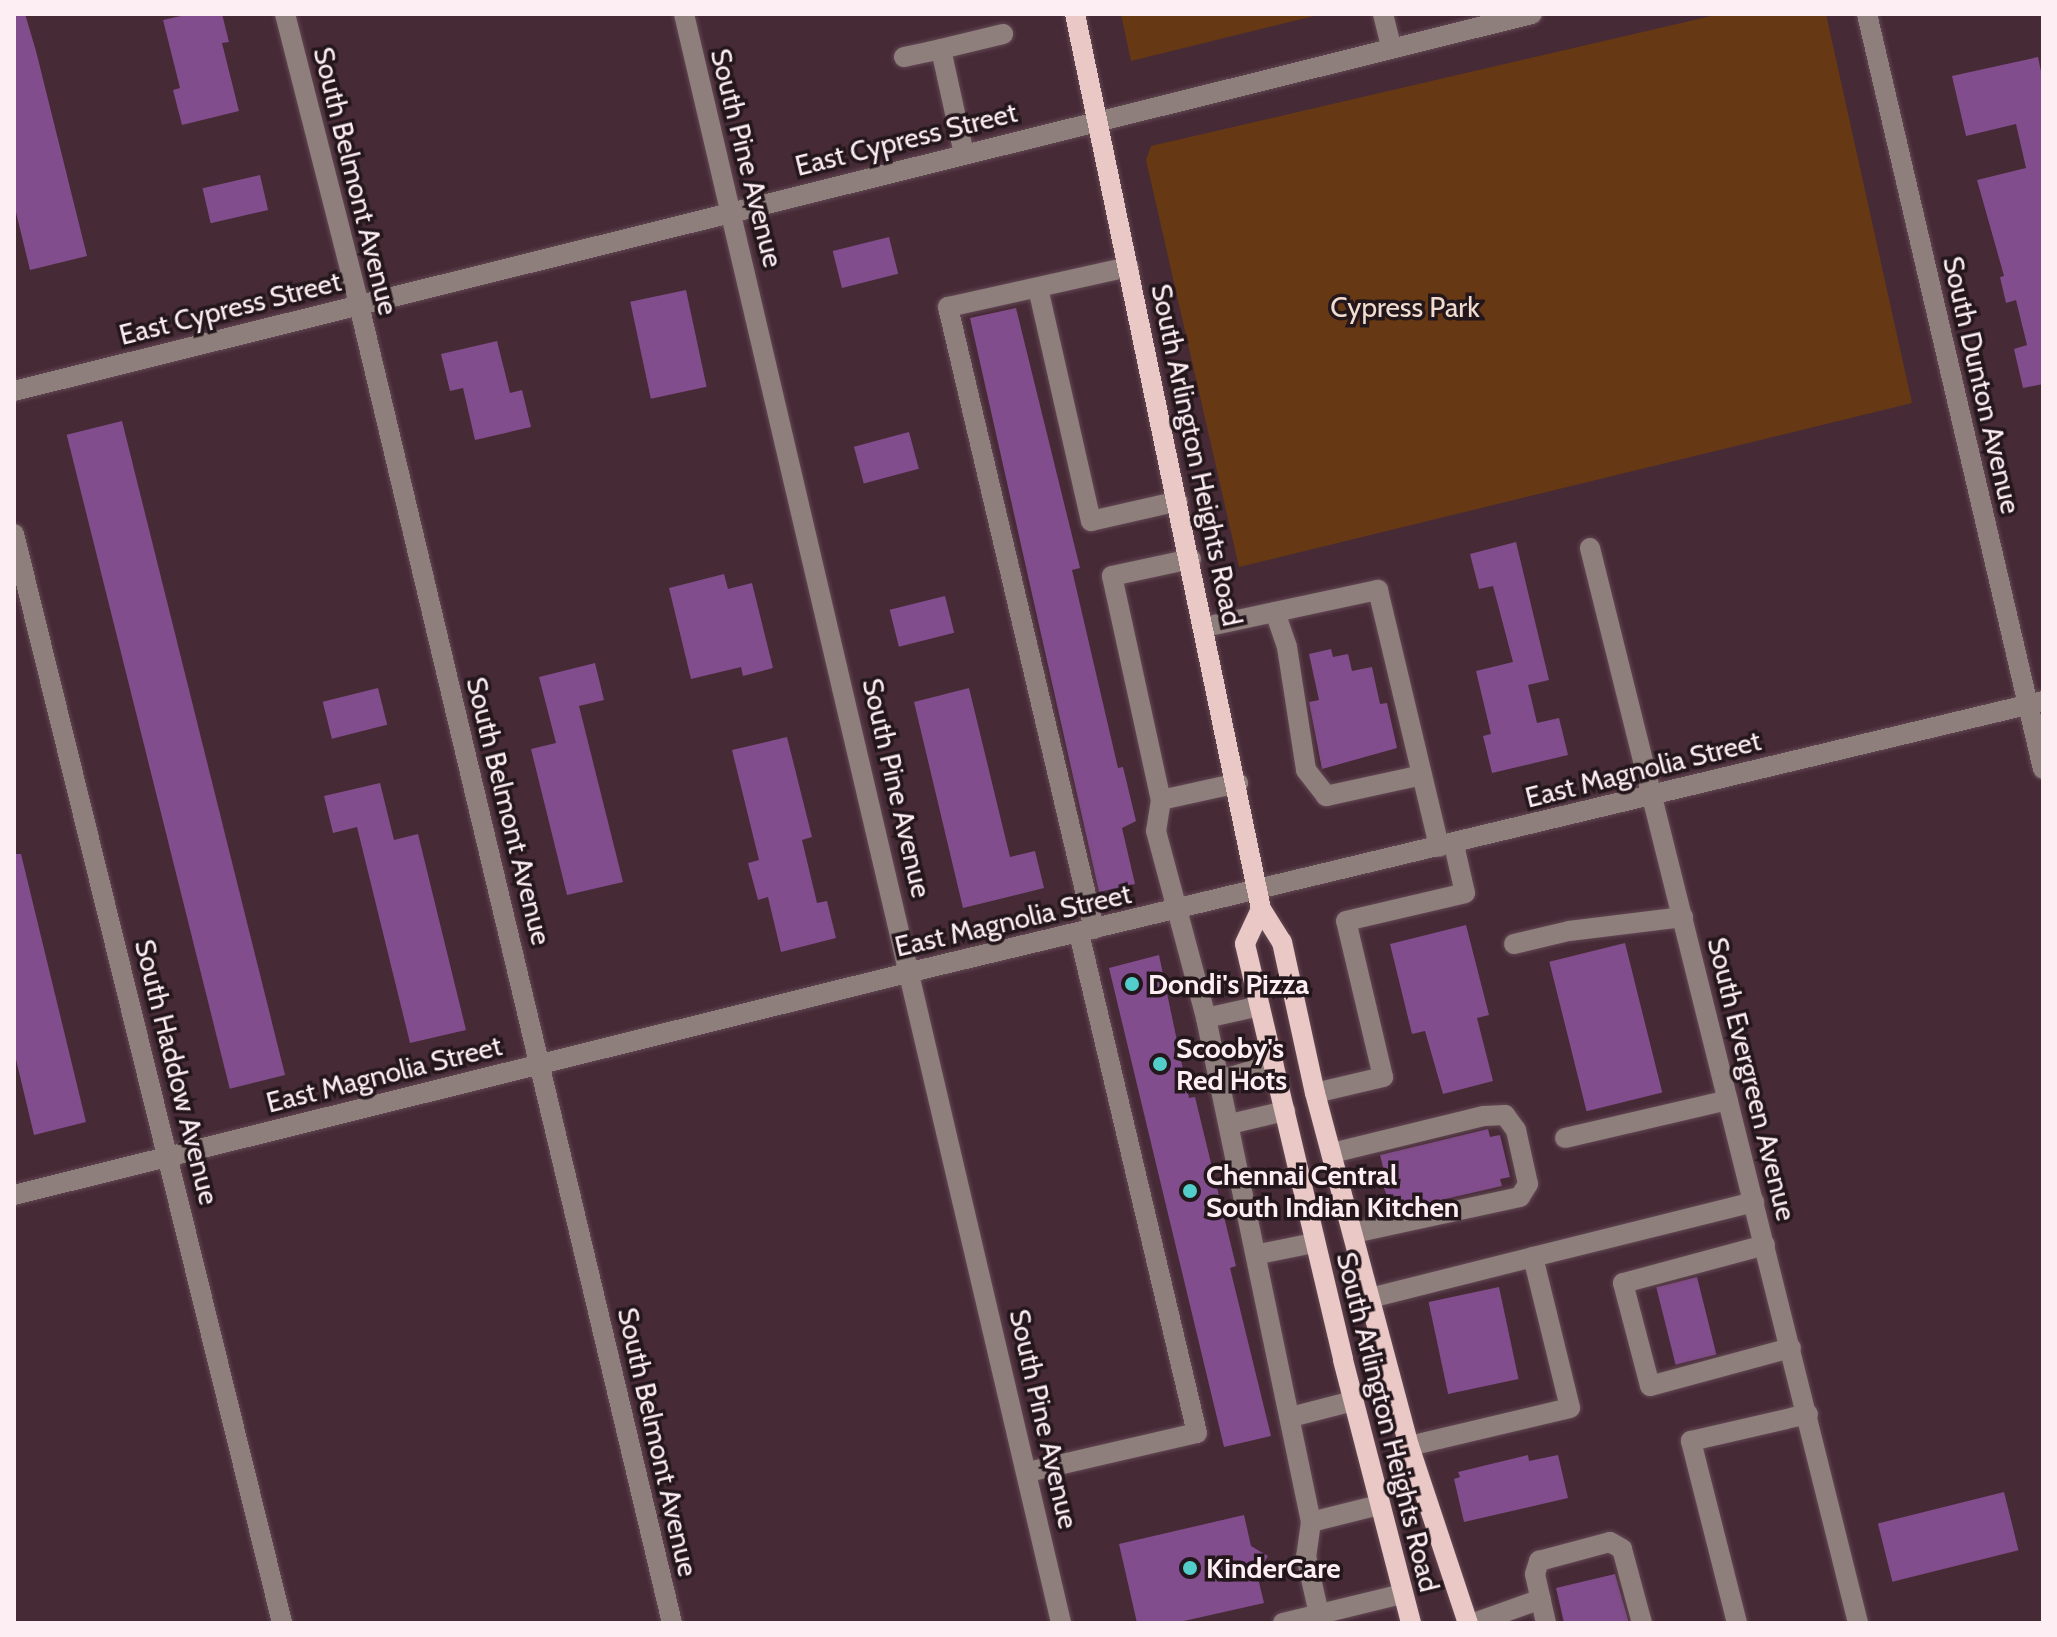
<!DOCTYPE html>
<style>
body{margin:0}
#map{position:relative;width:2057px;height:1637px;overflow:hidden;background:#462a36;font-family:Cabin,sans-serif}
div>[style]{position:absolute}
.green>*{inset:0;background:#663914}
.building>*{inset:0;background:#824d8c;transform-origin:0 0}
.roads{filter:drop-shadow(0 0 2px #634954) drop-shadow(0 0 2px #634954)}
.minor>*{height:20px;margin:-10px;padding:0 10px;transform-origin:10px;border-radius:10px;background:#8e7e7c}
.major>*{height:20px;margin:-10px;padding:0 10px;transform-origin:10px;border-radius:10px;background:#eac8c5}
.dots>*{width:22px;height:22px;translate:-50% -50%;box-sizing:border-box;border:4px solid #24171c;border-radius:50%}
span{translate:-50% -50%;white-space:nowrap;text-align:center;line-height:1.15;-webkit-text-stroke:7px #24171c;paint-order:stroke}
.street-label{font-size:28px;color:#fdeef4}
.park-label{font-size:28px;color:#f1ddd0}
.poi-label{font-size:28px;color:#fdeef4;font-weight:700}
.left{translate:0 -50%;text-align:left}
.frame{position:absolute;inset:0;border:16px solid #fdeef4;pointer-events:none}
</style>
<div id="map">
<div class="green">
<i style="clip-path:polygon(1121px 14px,1322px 14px,1131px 61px)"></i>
<i style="clip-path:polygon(1720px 14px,1826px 14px,1912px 403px,1239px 567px,1146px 160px,1151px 146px)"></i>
</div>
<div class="building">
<i style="clip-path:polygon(14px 14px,25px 14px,36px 51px,87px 256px,30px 270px,14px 204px)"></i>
<i style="clip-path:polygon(190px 14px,222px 14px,229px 42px,222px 43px,239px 111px,182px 125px,173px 90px,180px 88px,163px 20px)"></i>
<i style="clip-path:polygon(2038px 57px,2043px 81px,2043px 384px,2023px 388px,2014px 349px,2027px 345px,2016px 300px,2006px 303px,2000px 277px,2004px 276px,1977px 180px,2026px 168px,2016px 124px,1966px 136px,1952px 76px)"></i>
<i style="left:260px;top:175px;width:36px;height:59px;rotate:77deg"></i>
<i style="left:889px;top:237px;width:38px;height:58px;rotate:76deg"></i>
<i style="left:686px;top:290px;width:99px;height:57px;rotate:78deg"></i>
<i style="clip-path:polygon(1016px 308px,1080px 568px,1072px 570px,1118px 768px,1123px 767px,1136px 821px,1122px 828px,1135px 884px,1099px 892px,970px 318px)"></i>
<i style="clip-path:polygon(497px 341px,510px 393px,522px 390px,531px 427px,475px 440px,463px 388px,450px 391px,441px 354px)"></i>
<i style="left:122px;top:421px;width:674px;height:57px;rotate:76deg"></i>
<i style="left:909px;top:432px;width:38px;height:57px;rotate:75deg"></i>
<i style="clip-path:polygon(1516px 542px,1549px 680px,1528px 685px,1537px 723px,1559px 718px,1568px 755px,1492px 773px,1483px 736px,1491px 734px,1476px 671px,1513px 662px,1493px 586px,1479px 589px,1470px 554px)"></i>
<i style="clip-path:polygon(724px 574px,728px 589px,752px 583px,773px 668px,743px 676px,741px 667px,691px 679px,669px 588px)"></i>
<i style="left:945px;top:596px;width:38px;height:57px;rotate:76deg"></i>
<i style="clip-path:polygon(1331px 649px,1333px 657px,1348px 654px,1352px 671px,1372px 667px,1380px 704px,1387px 703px,1397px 748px,1322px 769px,1309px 702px,1319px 700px,1309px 654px)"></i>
<i style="clip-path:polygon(595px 663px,604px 700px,579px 706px,623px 882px,567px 895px,531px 749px,556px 743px,539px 677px)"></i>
<i style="left:378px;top:688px;width:38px;height:57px;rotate:76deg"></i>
<i style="clip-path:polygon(969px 688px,1010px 857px,1035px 851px,1044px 888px,963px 908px,914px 702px)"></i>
<i style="clip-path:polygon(787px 737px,812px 837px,802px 840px,817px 903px,827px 901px,836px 938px,781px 952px,768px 897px,758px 900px,748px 863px,759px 860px,732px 750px)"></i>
<i style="clip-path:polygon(380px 783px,394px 840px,418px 834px,466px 1030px,410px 1043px,357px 827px,333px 833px,324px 796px)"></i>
<i style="clip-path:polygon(14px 854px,21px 854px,86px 1122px,34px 1135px,14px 1051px)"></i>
<i style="clip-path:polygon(1466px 925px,1489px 1015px,1477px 1018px,1493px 1081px,1443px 1094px,1425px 1031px,1412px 1034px,1390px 944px)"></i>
<i style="left:1625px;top:943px;width:154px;height:78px;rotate:76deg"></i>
<i style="clip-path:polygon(1159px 955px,1189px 1098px,1195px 1097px,1236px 1266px,1230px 1268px,1271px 1436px,1224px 1447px,1109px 968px)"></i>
<i style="clip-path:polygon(1488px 1129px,1490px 1137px,1500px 1135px,1510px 1177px,1500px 1179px,1502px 1186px,1393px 1211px,1378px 1173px,1384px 1171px,1380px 1155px)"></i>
<i style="left:1697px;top:1277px;width:80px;height:42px;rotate:76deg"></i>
<i style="left:1499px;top:1287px;width:94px;height:72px;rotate:78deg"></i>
<i style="clip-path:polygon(1528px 1455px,1529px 1461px,1558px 1455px,1568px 1498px,1464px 1522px,1454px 1479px,1460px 1477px,1458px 1472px)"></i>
<i style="left:2004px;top:1492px;width:60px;height:130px;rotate:76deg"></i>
<i style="clip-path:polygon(1244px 1515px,1251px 1546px,1268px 1556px,1257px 1574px,1264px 1603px,1175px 1623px,1137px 1623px,1119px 1544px)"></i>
<i style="clip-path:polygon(1615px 1574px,1629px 1623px,1564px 1623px,1556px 1588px)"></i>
</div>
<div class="roads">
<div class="minor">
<i style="left:285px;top:14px;width:300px;rotate:75.7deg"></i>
<i style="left:359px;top:305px;width:1355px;rotate:76.64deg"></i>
<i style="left:684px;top:14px;width:1653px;rotate:76.81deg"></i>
<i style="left:1383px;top:14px;width:34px;rotate:76deg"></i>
<i style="left:1867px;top:14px;width:775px;rotate:76.88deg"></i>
<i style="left:904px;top:57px;width:38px;rotate:-12deg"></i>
<i style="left:964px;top:154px;width:107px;rotate:-102.4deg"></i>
<i style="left:941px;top:49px;width:64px;rotate:-13.6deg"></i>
<i style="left:1038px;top:288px;width:239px;rotate:77.2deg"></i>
<i style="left:1091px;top:521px;width:89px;rotate:-12.9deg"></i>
<i style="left:14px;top:391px;width:1564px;rotate:-13.95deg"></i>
<i style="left:14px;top:534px;width:1121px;rotate:76.17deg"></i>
<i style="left:1590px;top:548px;width:1108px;rotate:76deg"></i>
<i style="left:1191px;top:559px;width:81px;rotate:167.9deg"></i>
<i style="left:1112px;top:576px;width:229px;rotate:77.7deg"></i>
<i style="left:1161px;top:800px;width:79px;rotate:-12.4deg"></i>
<i style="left:1275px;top:612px;width:37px;rotate:71deg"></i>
<i style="left:1287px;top:647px;width:124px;rotate:81.2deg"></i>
<i style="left:1306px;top:770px;width:33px;rotate:52deg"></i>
<i style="left:1326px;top:796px;width:98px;rotate:-12.3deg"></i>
<i style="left:1205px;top:627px;width:177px;rotate:-12.1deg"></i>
<i style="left:1378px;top:590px;width:264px;rotate:76.6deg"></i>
<i style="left:1161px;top:800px;width:31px;rotate:99deg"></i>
<i style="left:1156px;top:831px;width:194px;rotate:75deg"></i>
<i style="left:1206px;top:1018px;width:515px;rotate:78.23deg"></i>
<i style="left:1311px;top:1522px;width:70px;rotate:-14deg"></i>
<i style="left:1094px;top:929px;width:639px;rotate:-103.21deg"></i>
<i style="left:948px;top:307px;width:185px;rotate:-12.5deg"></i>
<i style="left:1514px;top:944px;width:57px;rotate:-13.3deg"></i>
<i style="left:1569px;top:931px;width:115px;rotate:-7deg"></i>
<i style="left:1206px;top:1018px;width:55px;rotate:-12.5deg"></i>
<i style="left:1220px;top:1080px;width:56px;rotate:-16.5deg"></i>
<i style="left:1315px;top:1093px;width:70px;rotate:-13.2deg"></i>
<i style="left:1383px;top:1077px;width:160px;rotate:-103.3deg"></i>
<i style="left:1346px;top:921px;width:122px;rotate:-13.2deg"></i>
<i style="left:1465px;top:893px;width:49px;rotate:-102.9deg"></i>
<i style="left:1230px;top:1124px;width:57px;rotate:-13.3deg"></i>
<i style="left:1565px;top:1138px;width:167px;rotate:-13.1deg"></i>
<i style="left:1332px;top:1153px;width:156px;rotate:-13.7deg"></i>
<i style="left:1484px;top:1116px;width:21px;rotate:-3deg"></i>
<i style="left:1505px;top:1115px;width:19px;rotate:54deg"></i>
<i style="left:1516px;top:1130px;width:55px;rotate:77.5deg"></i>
<i style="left:1528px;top:1184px;width:15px;rotate:122deg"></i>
<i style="left:1520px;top:1197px;width:171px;rotate:167.8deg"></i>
<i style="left:14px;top:1195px;width:924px;rotate:-13.96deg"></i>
<i style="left:911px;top:972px;width:1164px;rotate:-13.46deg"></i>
<i style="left:1765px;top:1245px;width:147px;rotate:165deg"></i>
<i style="left:1623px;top:1283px;width:106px;rotate:75.3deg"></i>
<i style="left:1650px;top:1386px;width:146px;rotate:-15.1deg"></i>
<i style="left:1259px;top:1254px;width:56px;rotate:-11.3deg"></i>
<i style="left:1533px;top:1257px;width:228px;rotate:-14deg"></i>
<i style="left:1370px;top:1298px;width:168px;rotate:-14.1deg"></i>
<i style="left:1533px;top:1257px;width:155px;rotate:76.2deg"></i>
<i style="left:1570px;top:1408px;width:165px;rotate:166.7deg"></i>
<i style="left:1291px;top:1417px;width:64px;rotate:-14.5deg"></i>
<i style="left:1028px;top:1472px;width:173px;rotate:-13deg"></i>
<i style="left:1197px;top:1433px;width:514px;rotate:-103.28deg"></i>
<i style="left:1311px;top:1522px;width:34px;rotate:98deg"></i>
<i style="left:1306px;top:1556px;width:59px;rotate:77.4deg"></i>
<i style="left:1283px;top:1623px;width:122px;rotate:-13.7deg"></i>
<i style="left:1474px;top:1623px;width:71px;rotate:-19.7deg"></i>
<i style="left:1546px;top:1623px;width:50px;rotate:-102.7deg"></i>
<i style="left:1535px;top:1574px;width:14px;rotate:-73deg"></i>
<i style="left:1539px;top:1561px;width:73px;rotate:-15deg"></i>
<i style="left:1610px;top:1542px;width:14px;rotate:30deg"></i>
<i style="left:1622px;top:1549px;width:77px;rotate:74.9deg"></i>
<i style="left:1737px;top:1623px;width:188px;rotate:-104.2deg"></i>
<i style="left:1691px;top:1441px;width:120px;rotate:-13deg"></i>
</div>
<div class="major">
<i style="left:1075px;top:14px;width:914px;rotate:78.26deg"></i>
<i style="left:1261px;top:909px;width:39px;rotate:58deg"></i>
<i style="left:1282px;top:942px;width:155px;rotate:77.7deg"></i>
<i style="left:1315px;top:1093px;width:365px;rotate:75.1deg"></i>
<i style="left:1409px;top:1446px;width:187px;rotate:71.6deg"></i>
<i style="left:1261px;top:909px;width:38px;rotate:115deg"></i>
<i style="left:1245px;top:944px;width:427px;rotate:76.7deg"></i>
<i style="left:1343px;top:1360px;width:272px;rotate:75.5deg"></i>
</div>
</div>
<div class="dots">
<i style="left:1132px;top:984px;background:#53cdca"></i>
<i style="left:1160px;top:1064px;background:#53cdca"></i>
<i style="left:1190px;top:1191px;background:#53cdca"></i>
<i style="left:1190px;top:1568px;background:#53cdca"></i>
</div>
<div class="street-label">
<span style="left:906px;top:139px;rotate:-14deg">East Cypress Street</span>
<span style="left:747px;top:158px;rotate:76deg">South Pine Avenue</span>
<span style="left:356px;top:181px;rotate:76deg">South Belmont Avenue</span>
<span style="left:230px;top:308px;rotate:-14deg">East Cypress Street</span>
<span style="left:1982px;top:385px;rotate:77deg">South Dunton Avenue</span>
<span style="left:1197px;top:455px;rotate:78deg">South Arlington Heights Road</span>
<span style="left:1643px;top:769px;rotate:-14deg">East Magnolia Street</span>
<span style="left:897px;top:788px;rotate:77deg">South Pine Avenue</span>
<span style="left:509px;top:811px;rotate:76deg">South Belmont Avenue</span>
<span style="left:1013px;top:920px;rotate:-13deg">East Magnolia Street</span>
<span style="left:177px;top:1072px;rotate:76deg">South Haddow Avenue</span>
<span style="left:384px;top:1074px;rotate:-14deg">East Magnolia Street</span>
<span style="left:1752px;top:1079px;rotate:76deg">South Evergreen Avenue</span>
<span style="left:1044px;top:1419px;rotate:77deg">South Pine Avenue</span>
<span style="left:1388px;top:1422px;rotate:76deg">South Arlington Heights Road</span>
<span style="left:658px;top:1442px;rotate:77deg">South Belmont Avenue</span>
</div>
<div class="park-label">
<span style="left:1405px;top:307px">Cypress Park</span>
</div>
<div class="poi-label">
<span class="left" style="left:1148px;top:984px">Dondi's Pizza</span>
<span class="left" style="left:1176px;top:1064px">Scooby's<br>Red Hots</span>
<span class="left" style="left:1206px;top:1191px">Chennai Central<br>South Indian Kitchen</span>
<span class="left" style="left:1206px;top:1568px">KinderCare</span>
</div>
<div class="frame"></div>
</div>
